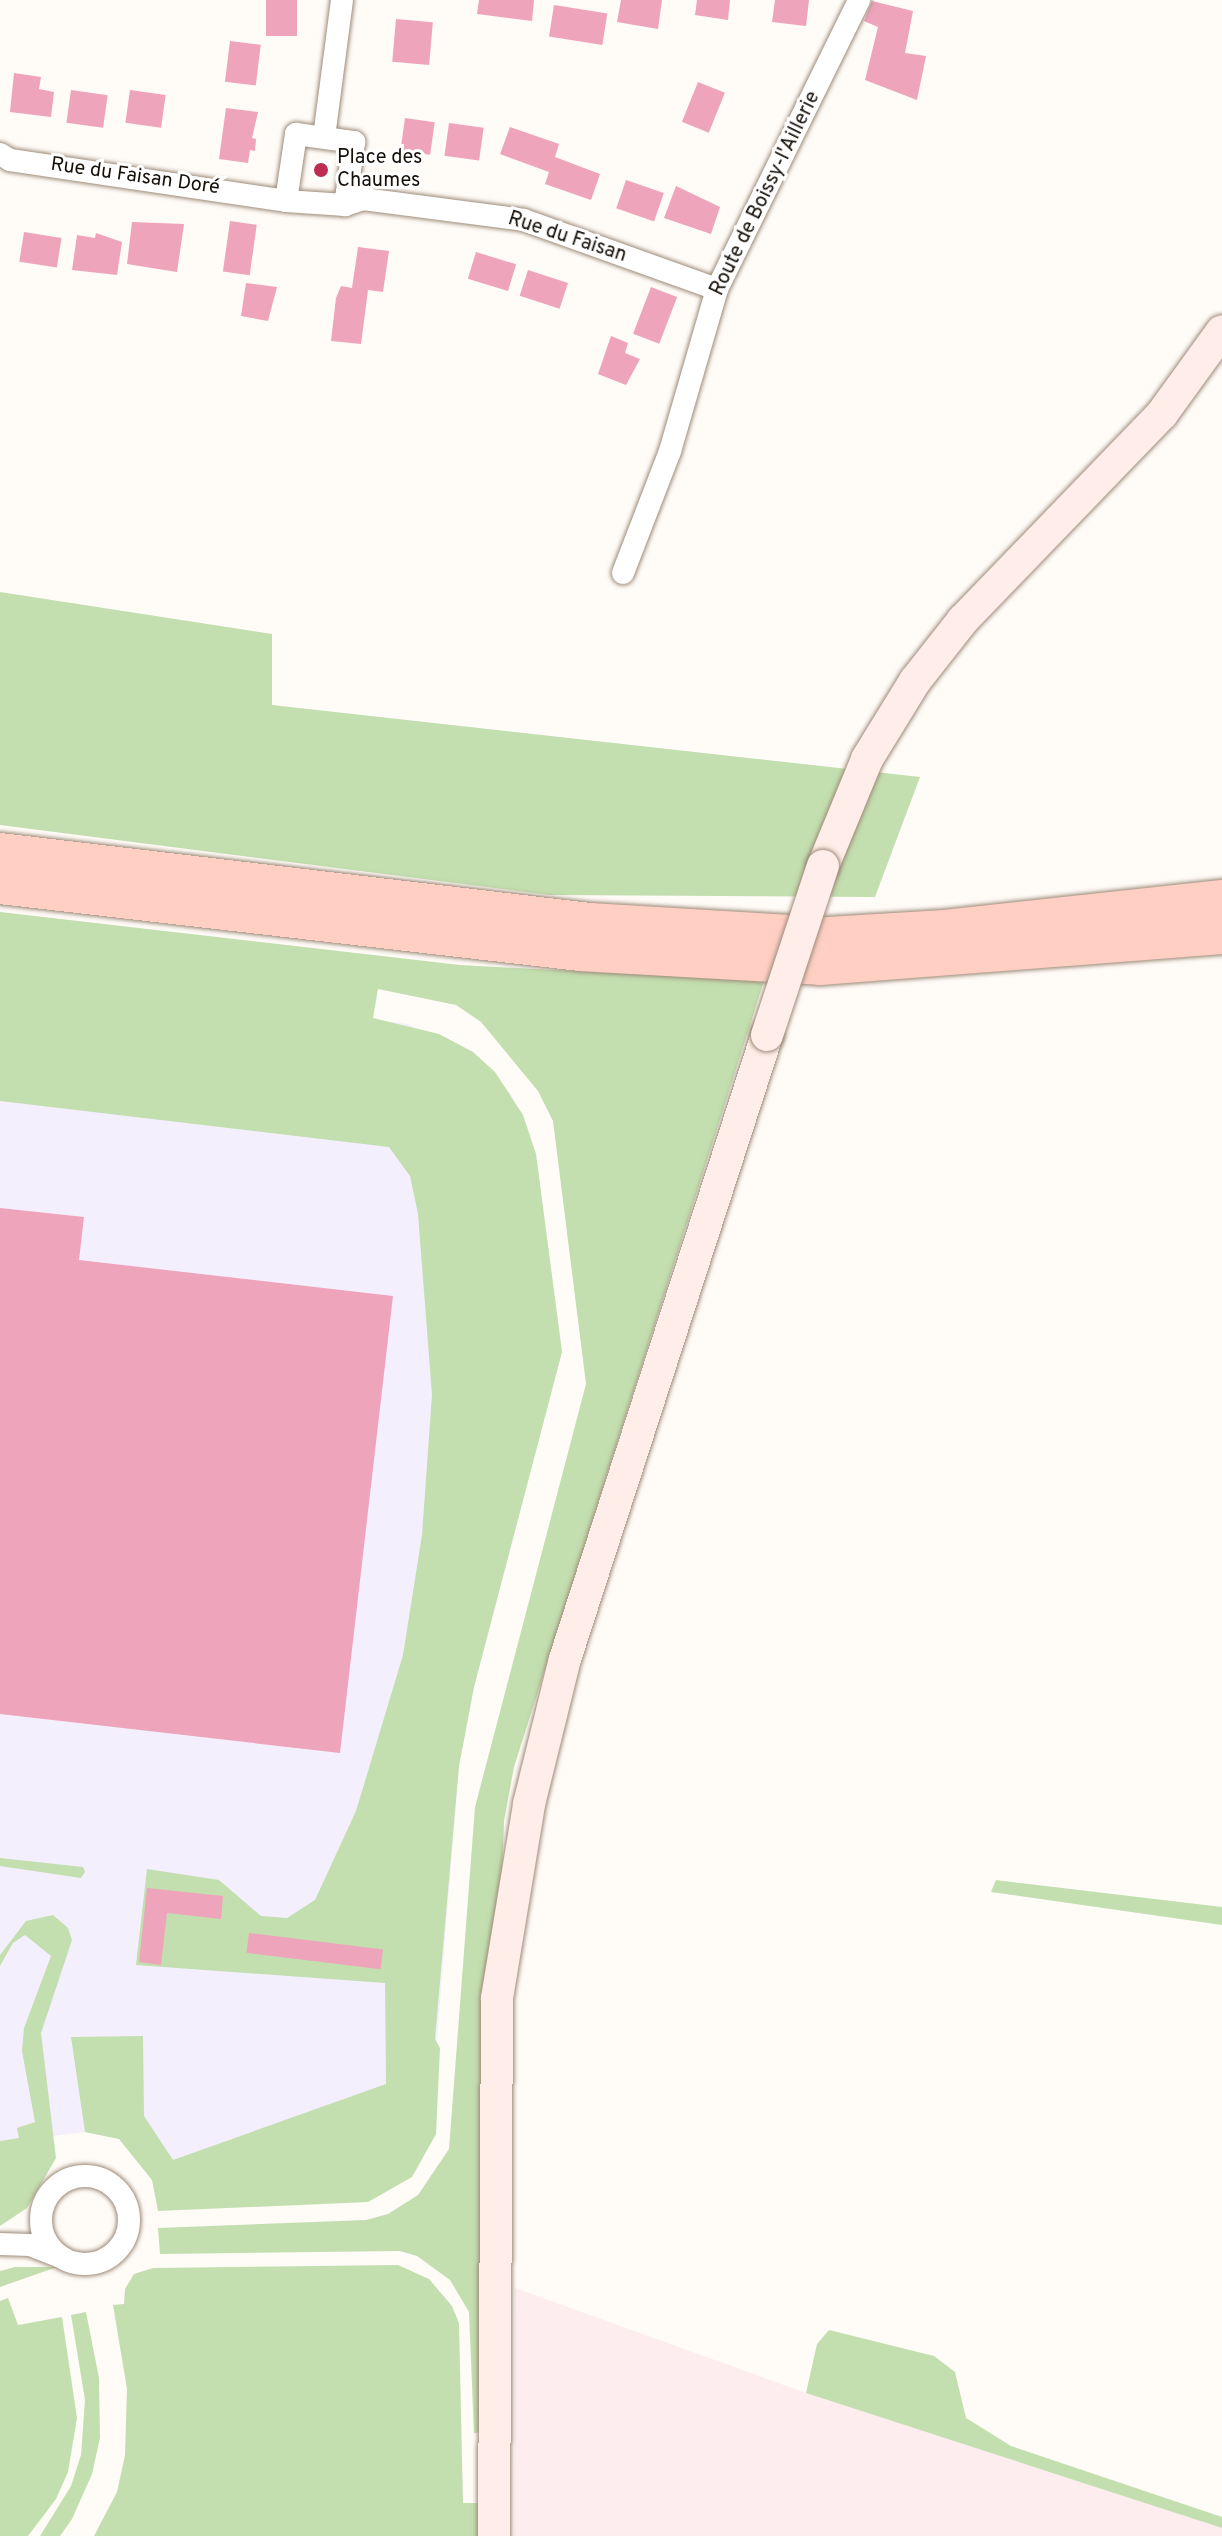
<!DOCTYPE html>
<meta charset="utf-8">
<style>
body{margin:0}
#map{position:relative;width:1222px;height:2536px;overflow:hidden;background:#fffbf7;font-family:Overpass,sans-serif}
div>[style]{position:absolute}
.commercial>*{inset:0;background:#feedef}
.industrial>*{inset:0;background:#f4effc}
.green>*{inset:0;background:#c3deaf}
.building>*{inset:0;background:#eea4bb;transform-origin:0 0}
.roads{filter:drop-shadow(0 0 2px #9d8b79) drop-shadow(0 0 2px #9d8b79)}
.minor>*{height:22px;margin:-11px;padding:0 11px;transform-origin:11px;border-radius:11px;background:#fff}
.minor>.ring{margin:-11px;padding:0;box-sizing:content-box;background:none;border:22px solid #fff;border-radius:50%}
.secondary>*{height:32px;margin:-16px;padding:0 16px;transform-origin:16px;border-radius:16px;background:#feede8}
.trunk>*{height:38px;margin:-19px;padding:0 19px;transform-origin:19px;border-radius:19px;background:#fecfc2}
.bridges{filter:drop-shadow(0 0 2px #9d8b79) drop-shadow(0 0 2px #9d8b79)}
.secondary-bridge>*{height:32px;margin:-16px;padding:0 16px;transform-origin:16px;border-radius:16px;background:#feede8}
.dots>*{width:22px;height:22px;translate:-50% -50%;box-sizing:border-box;border:4px solid #fff;border-radius:50%}
span{translate:-50% -50%;white-space:nowrap;text-align:center;line-height:1.15;-webkit-text-stroke:6px #fff;paint-order:stroke}
.poi-label{font-size:20px;color:#150f08}
.left{translate:0 -50%;text-align:left}
.street-label{font-size:20px;color:#150f08}
</style>
<div id="map">
<div class="commercial">
<i style="clip-path:polygon(515px 2288px,806px 2393px,1222px 2528px,1222px 2536px,514px 2536px)"></i>
</div>
<div class="industrial">
<i style="clip-path:polygon(0 969px,407px 1024px,473px 1052px,511px 1094px,536px 1154px,562px 1352px,474px 1687px,459px 1766px,434px 2077px,152px 2180px,119px 2139px,85px 2132px,45px 2137px,0 2207px)"></i>
</div>
<div class="green">
<i style="clip-path:polygon(0 592px,272px 634px,272px 705px,920px 777px,875px 897px,549px 895px,0 825px)"></i>
<i style="clip-path:polygon(0 912px,460px 965px,764px 981px,514px 1767px,504px 1821px,483px 2432px,474px 2433px,469px 2312px,450px 2280px,417px 2256px,400px 2251px,160px 2254px,158px 2228px,366px 2220px,388px 2214px,418px 2195px,449px 2149px,475px 1807px,586px 1384px,553px 1121px,538px 1091px,481px 1022px,456px 1005px,378px 989px,373px 1018px,439px 1034px,473px 1052px,495px 1072px,523px 1115px,536px 1154px,562px 1352px,474px 1687px,459px 1766px,435px 2039px,440px 2048px,436px 2134px,412px 2177px,368px 2202px,158px 2211px,152px 2180px,119px 2139px,85px 2132px,71px 2037px,143px 2036px,144px 2116px,173px 2160px,386px 2084px,385px 1983px,136px 1965px,147px 1869px,219px 1880px,261px 1916px,287px 1918px,315px 1900px,356px 1811px,403px 1655px,422px 1535px,432px 1395px,418px 1214px,410px 1176px,389px 1147px,0 1101px)"></i>
<i style="clip-path:polygon(0 1858px,83px 1867px,85px 1872px,81px 1878px,0 1866px)"></i>
<i style="clip-path:polygon(996px 1880px,1222px 1907px,1222px 1925px,991px 1892px)"></i>
<i style="clip-path:polygon(53px 1915px,68px 1928px,72px 1940px,41px 2033px,56px 2158px,27px 2208px,0 2226px,0 2141px,19px 2138px,17px 2128px,35px 2122px,22px 2051px,24px 2028px,51px 1956px,25px 1935px,13px 1943px,0 1966px,0 1955px,26px 1921px)"></i>
<i style="clip-path:polygon(398px 2265px,429px 2279px,452px 2306px,459px 2323px,463px 2503px,483px 2503px,483px 2536px,94px 2536px,117px 2492px,125px 2455px,127px 2389px,113px 2305px,124px 2304px,125px 2289px,134px 2274px,153px 2268px)"></i>
<i style="clip-path:polygon(15px 2267px,57px 2267px,0 2287px,0 2271px)"></i>
<i style="clip-path:polygon(8px 2298px,18px 2325px,62px 2317px,77px 2418px,68px 2472px,56px 2499px,28px 2536px,0 2536px,0 2301px)"></i>
<i style="clip-path:polygon(86px 2312px,99px 2378px,100px 2438px,92px 2474px,72px 2519px,60px 2536px,40px 2536px,71px 2486px,81px 2455px,85px 2400px,71px 2315px)"></i>
<i style="clip-path:polygon(829px 2330px,934px 2356px,955px 2372px,966px 2418px,1011px 2446px,1222px 2517px,1222px 2528px,806px 2393px,817px 2344px)"></i>
</div>
<div class="building">
<i style="left:266px;top:0;width:31px;height:36px"></i>
<i style="clip-path:polygon(479px 0,534px 0,532px 21px,477px 14px)"></i>
<i style="clip-path:polygon(621px 0,662px 0,658px 29px,617px 22px)"></i>
<i style="clip-path:polygon(697px 0,730px 0,728px 20px,695px 15px)"></i>
<i style="clip-path:polygon(775px 0,809px 0,806px 26px,772px 22px)"></i>
<i style="clip-path:polygon(872px 1px,913px 11px,905px 53px,926px 56px,917px 100px,865px 80px,878px 27px,864px 21px)"></i>
<i style="left:554px;top:5px;width:54px;height:32px;rotate:9deg"></i>
<i style="left:396px;top:19px;width:37px;height:43px;rotate:5deg"></i>
<i style="left:230px;top:41px;width:31px;height:41px;rotate:7deg"></i>
<i style="clip-path:polygon(14px 73px,41px 77px,39px 89px,54px 92px,51px 117px,10px 112px)"></i>
<i style="left:698px;top:82px;width:29px;height:43px;rotate:22deg"></i>
<i style="left:71px;top:90px;width:37px;height:33px;rotate:8deg"></i>
<i style="left:130px;top:90px;width:36px;height:33px;rotate:8deg"></i>
<i style="clip-path:polygon(226px 108px,258px 112px,252px 138px,256px 139px,255px 151px,250px 150px,248px 163px,219px 159px)"></i>
<i style="left:405px;top:118px;width:30px;height:33px;rotate:8deg"></i>
<i style="left:449px;top:123px;width:35px;height:33px;rotate:8deg"></i>
<i style="clip-path:polygon(510px 127px,559px 144px,555px 157px,600px 174px,591px 200px,545px 184px,549px 172px,500px 154px)"></i>
<i style="left:626px;top:180px;width:40px;height:30px;rotate:19deg"></i>
<i style="clip-path:polygon(676px 186px,720px 207px,711px 234px,664px 218px)"></i>
<i style="left:230px;top:221px;width:27px;height:51px;rotate:8deg"></i>
<i style="clip-path:polygon(132px 222px,184px 224px,177px 272px,127px 264px)"></i>
<i style="left:24px;top:232px;width:38px;height:30px;rotate:9deg"></i>
<i style="clip-path:polygon(96px 233px,122px 242px,117px 275px,72px 270px,77px 235px,95px 238px)"></i>
<i style="clip-path:polygon(358px 247px,389px 251px,383px 292px,368px 290px,361px 344px,331px 341px,336px 298px,341px 286px,352px 288px)"></i>
<i style="left:476px;top:252px;width:42px;height:28px;rotate:17deg"></i>
<i style="left:528px;top:270px;width:42px;height:27px;rotate:18deg"></i>
<i style="clip-path:polygon(246px 283px,277px 287px,268px 321px,241px 316px)"></i>
<i style="left:651px;top:287px;width:28px;height:50px;rotate:21deg"></i>
<i style="clip-path:polygon(611px 336px,628px 343px,625px 353px,640px 359px,626px 385px,598px 374px)"></i>
<i style="clip-path:polygon(0 1208px,84px 1217px,79px 1260px,393px 1296px,340px 1753px,0 1714px)"></i>
<i style="clip-path:polygon(147px 1888px,223px 1896px,221px 1919px,167px 1913px,161px 1965px,139px 1962px)"></i>
<i style="left:249px;top:1933px;width:135px;height:20px;rotate:7deg"></i>
</div>
<div class="roads">
<div class="minor">
<i style="left:324px;top:137px;width:138px;rotate:-82.5deg"></i>
<i style="left:0;top:154px;width:12px;rotate:31deg"></i>
<i style="left:10px;top:160px;width:279px;rotate:8.4deg"></i>
<i style="left:286px;top:201px;width:59px;rotate:3.9deg"></i>
<i style="left:345px;top:205px;width:19px;rotate:-18deg"></i>
<i style="left:363px;top:199px;width:162px;rotate:7.4deg"></i>
<i style="left:524px;top:220px;width:205px;rotate:19.7deg"></i>
<i style="left:286px;top:201px;width:68px;rotate:-81.5deg"></i>
<i style="left:296px;top:134px;width:59px;rotate:7.9deg"></i>
<i style="left:354px;top:142px;width:64px;rotate:98.1deg"></i>
<i style="left:623px;top:573px;width:131px;rotate:-68.9deg"></i>
<i style="left:670px;top:451px;width:169px;rotate:-73.8deg"></i>
<i style="left:717px;top:289px;width:322px;rotate:-63.8deg"></i>
<i class="ring" style="left:41px;top:2176px;width:66px;height:66px"></i>
<i style="left:0;top:2244px;width:30px;rotate:2deg"></i>
<i style="left:30px;top:2245px;width:31px;rotate:21deg"></i>
</div>
<div class="secondary">
<i style="left:823px;top:866px;width:116px;rotate:-67.6deg"></i>
<i style="left:867px;top:759px;width:92px;rotate:-58.4deg"></i>
<i style="left:915px;top:681px;width:78px;rotate:-51.8deg"></i>
<i style="left:963px;top:620px;width:286px;rotate:-46deg"></i>
<i style="left:1162px;top:414px;width:102px;rotate:-54.1deg"></i>
<i style="left:494px;top:2536px;width:538px;rotate:-89.68deg"></i>
<i style="left:497px;top:1998px;width:197px;rotate:-80.6deg"></i>
<i style="left:529px;top:1804px;width:149px;rotate:-76.1deg"></i>
<i style="left:565px;top:1659px;width:656px;rotate:-72.06deg"></i>
</div>
<div class="trunk">
<i style="left:0;top:852px;width:594px;rotate:6.77deg"></i>
<i style="left:590px;top:922px;width:238px;rotate:3.4deg"></i>
<i style="left:828px;top:936px;width:117px;rotate:-3.4deg"></i>
<i style="left:945px;top:929px;width:279px;rotate:-6.2deg"></i>
<i style="left:0;top:885px;width:584px;rotate:6.59deg"></i>
<i style="left:580px;top:952px;width:240px;rotate:3.3deg"></i>
<i style="left:820px;top:966px;width:403px;rotate:-4.4deg"></i>
</div>
</div>
<div class="bridges">
<div class="secondary-bridge">
<i style="left:767px;top:1035px;width:178px;rotate:-71.7deg"></i>
</div>
</div>
<div class="dots">
<i style="left:321px;top:170px;background:#bc2c53"></i>
</div>
<div class="poi-label">
<span class="left" style="left:337px;top:170px">Place des<br>Chaumes</span>
</div>
<div class="street-label">
<span style="left:135px;top:177px;rotate:8deg">Rue du Faisan Doré</span>
<span style="left:766px;top:194px;rotate:-64deg">Route de Boissy-l'Aillerie</span>
<span style="left:567px;top:238px;rotate:18deg">Rue du Faisan</span>
</div>
</div>
